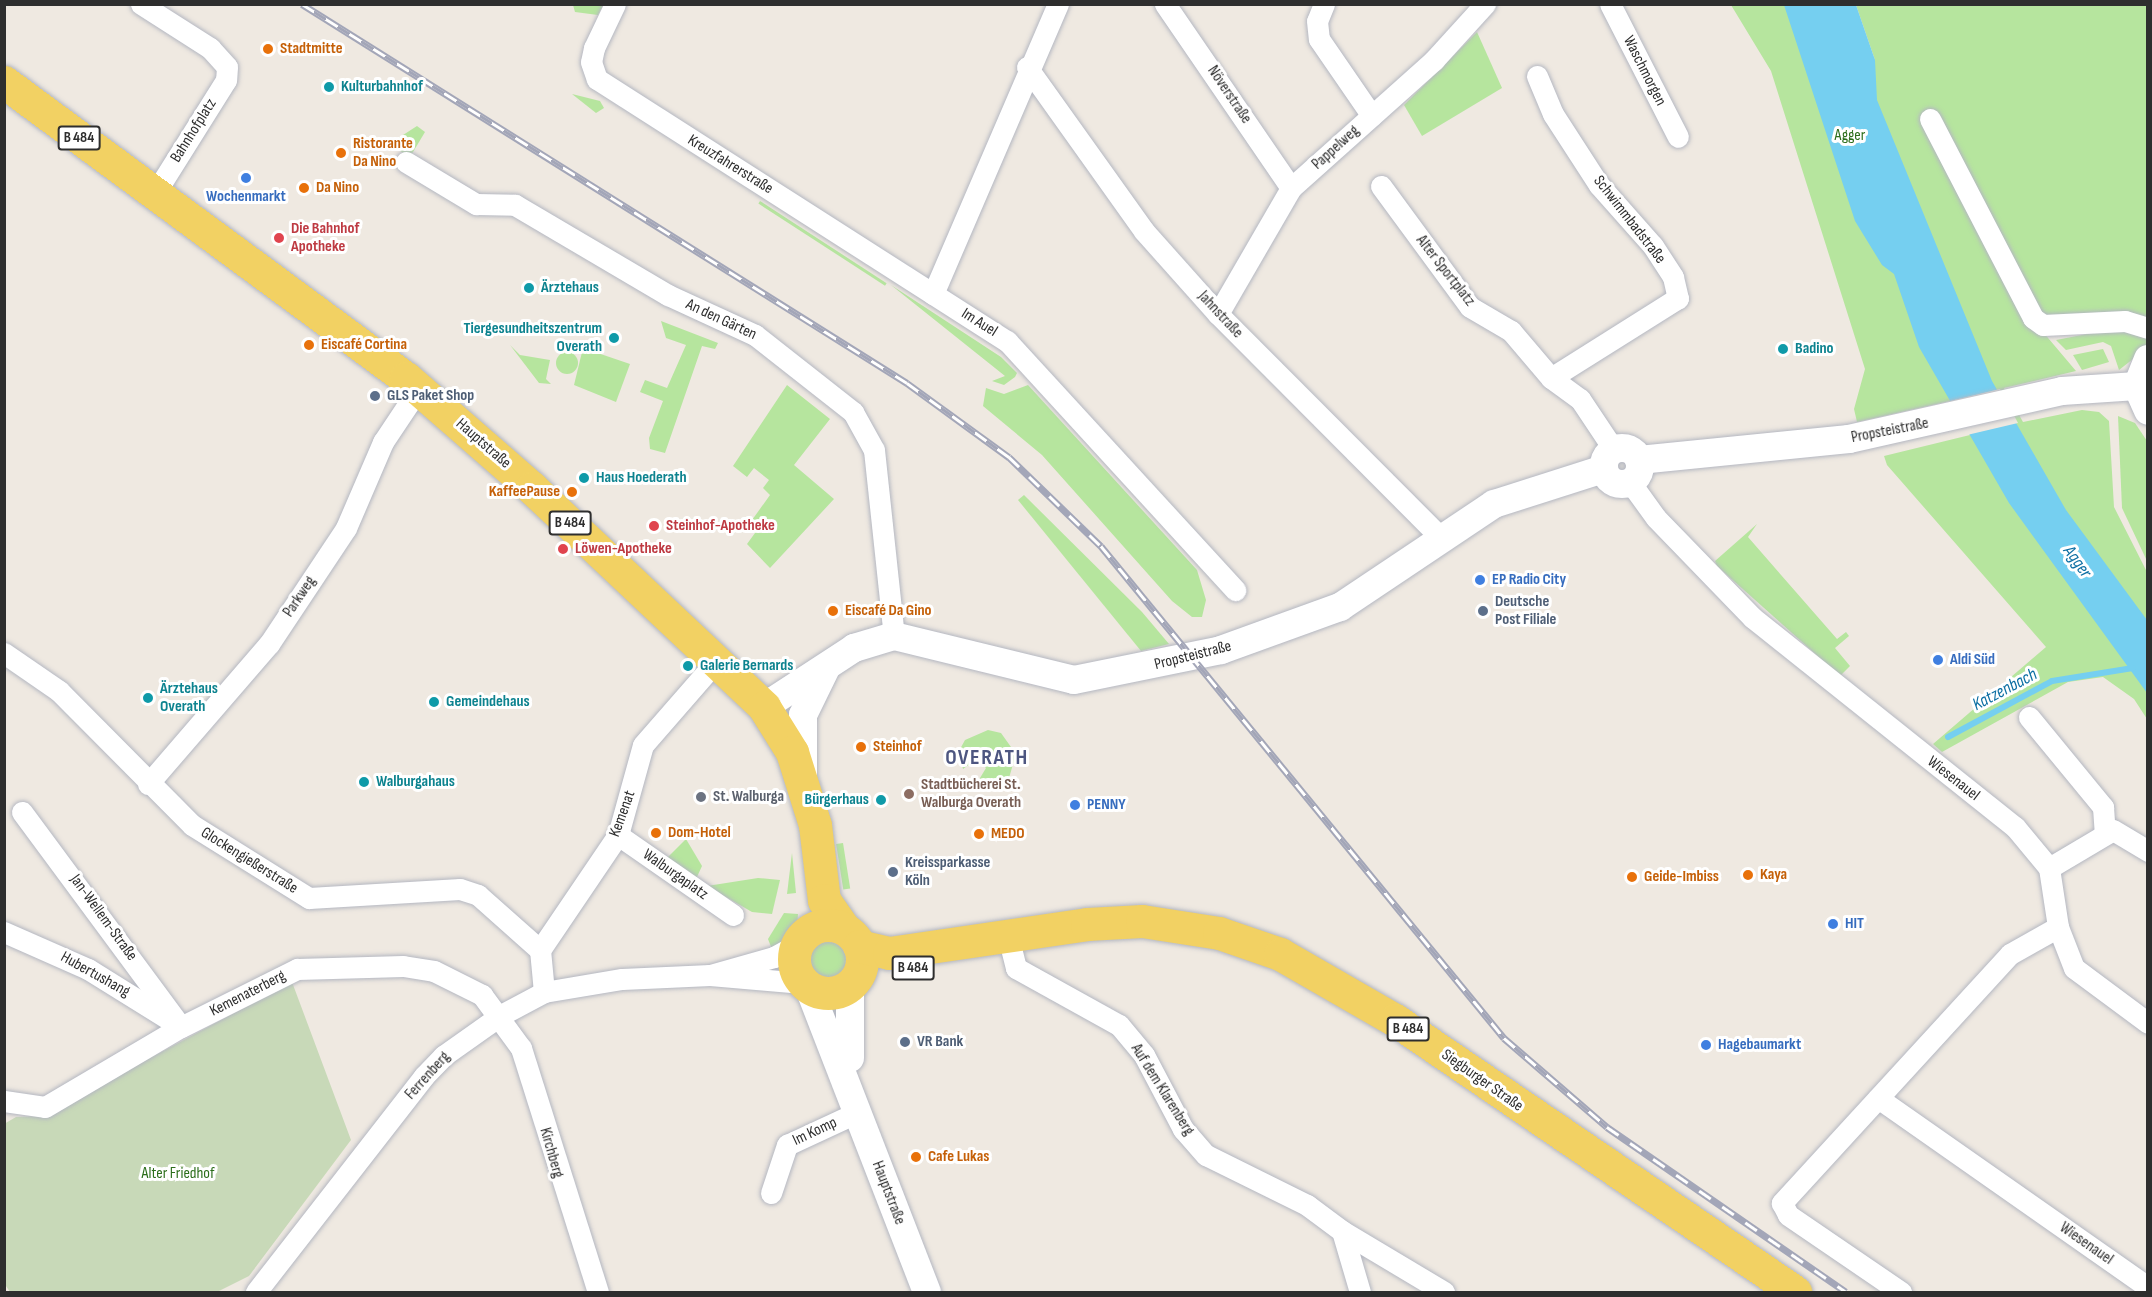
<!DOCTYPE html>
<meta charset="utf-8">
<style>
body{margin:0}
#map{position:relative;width:2152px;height:1297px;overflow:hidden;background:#efe9e1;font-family:"Sofia Sans Condensed",sans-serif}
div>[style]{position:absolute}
.green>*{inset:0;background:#b6e59e;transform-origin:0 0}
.round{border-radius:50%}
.cemetery>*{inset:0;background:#c8d9b8}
.water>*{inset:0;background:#75cff0}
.pier>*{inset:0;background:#efe9e1}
.stream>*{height:6px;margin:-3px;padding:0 3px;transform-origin:3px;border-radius:3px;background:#75cff0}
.roads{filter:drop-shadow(0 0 2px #b4b7c1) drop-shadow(0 0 2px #b4b7c1)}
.street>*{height:21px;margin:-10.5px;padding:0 10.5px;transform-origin:10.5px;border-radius:10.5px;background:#fff}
.secondary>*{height:28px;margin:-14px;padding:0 14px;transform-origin:14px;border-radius:14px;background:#fff}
.secondary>.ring{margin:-14px;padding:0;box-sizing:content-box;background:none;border:28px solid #fff;border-radius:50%}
.primary>*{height:33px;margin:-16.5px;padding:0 16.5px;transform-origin:16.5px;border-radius:16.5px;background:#f2d163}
.primary>.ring{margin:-16.5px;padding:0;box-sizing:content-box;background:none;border:33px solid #f2d163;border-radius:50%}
.rail>*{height:7px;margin-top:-3.5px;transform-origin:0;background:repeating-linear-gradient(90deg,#fff 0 14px,#a3a6b8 0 28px);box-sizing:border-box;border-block:2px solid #a3a6b8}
.dots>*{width:16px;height:16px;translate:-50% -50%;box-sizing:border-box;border:3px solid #fff;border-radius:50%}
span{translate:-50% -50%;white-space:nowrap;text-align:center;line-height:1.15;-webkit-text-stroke:6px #fff;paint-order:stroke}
.shield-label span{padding:2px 4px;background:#fff;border:2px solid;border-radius:4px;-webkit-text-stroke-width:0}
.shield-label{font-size:15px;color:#2e2e2e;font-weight:700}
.food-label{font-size:16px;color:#c56008;font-weight:700}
.left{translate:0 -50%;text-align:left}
.right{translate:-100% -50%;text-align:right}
.street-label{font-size:16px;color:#2e2e2e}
.culture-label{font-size:16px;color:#0d838f;font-weight:700}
.park-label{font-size:16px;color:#2c6e1b}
.shop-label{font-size:16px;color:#366cbe;font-weight:700}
.health-label{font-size:16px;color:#be3a42;font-weight:700}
.service-label{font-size:16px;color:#4e5e75;font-weight:700}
.education-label{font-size:16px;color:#785e54;font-weight:700}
.worship-label{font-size:16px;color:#5b616d;font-weight:700}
.water-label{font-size:18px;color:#0d6fa3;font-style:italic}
.district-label{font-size:22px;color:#4d5680;font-weight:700;letter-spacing:1.5px}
.frame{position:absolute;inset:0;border:6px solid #2e2e2e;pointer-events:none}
</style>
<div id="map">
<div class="green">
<i style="clip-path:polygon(573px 5px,573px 4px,603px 5px,598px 15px,575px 12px)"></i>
<i style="clip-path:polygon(1731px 5px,1847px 5px,1875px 60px,1856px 5px,2147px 5px,2147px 317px,2109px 313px,2043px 332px,2076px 371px,2004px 388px,2023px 422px,2082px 410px,2099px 412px,2109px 421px,2114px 507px,2147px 572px,2147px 719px,2134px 699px,2103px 677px,2068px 682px,1942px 752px,1933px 744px,2046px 647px,1887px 465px,1884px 456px,1970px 435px,1950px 401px,1857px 422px,1854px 409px,1865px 369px,1771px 71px)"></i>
<i style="clip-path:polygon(1477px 32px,1502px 88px,1422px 136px,1404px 105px)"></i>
<i style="clip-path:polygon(572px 94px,600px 101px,604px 108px,596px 113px)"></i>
<i style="clip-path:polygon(417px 126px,425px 132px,410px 157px,389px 144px)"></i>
<i style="left:760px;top:201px;width:151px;height:3px;rotate:33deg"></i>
<i style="clip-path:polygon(891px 285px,1001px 357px,1017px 373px,1015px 377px,1004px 385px,992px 381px,1005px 376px)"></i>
<i style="clip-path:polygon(661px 321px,718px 343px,715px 349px,702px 346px,665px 453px,650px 449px,649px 438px,663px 401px,640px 392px,645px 380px,667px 388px,686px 345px,666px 338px)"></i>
<i style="clip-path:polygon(2123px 327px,2147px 338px,2147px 348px,2119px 370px,2111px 346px,2103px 342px,2066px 350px,2056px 340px)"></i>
<i style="clip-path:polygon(510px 345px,520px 355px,550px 360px,546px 379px,551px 384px,539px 383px)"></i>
<i style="clip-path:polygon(583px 348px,630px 364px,616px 402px,574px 385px)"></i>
<i style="clip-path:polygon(2103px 349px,2109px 362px,2082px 370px,2073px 355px)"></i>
<i class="round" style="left:556px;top:352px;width:22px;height:22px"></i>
<i style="clip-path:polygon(787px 385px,830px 419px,794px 465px,834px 499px,770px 568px,747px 544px,755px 533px,747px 527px,770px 495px,763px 488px,769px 480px,754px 468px,747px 477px,733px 466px)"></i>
<i style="clip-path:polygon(1028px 385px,1197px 570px,1206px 600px,1202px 617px,1192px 617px,1172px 601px,1042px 455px,983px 406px,986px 388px,1004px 394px)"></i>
<i style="clip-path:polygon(2118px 416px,2135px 423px,2147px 441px,2147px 561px,2122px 508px)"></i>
<i style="clip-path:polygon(1024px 495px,1142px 612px,1169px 644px,1141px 651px,1018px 500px)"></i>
<i style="clip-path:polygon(1757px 524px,1748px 537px,1837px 639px,1846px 632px,1849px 636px,1835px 648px,1850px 666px,1840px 676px,1717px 566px,1715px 561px)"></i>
<i style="clip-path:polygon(988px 730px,1001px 733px,1016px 754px,1009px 778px,988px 787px,977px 783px,986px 768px,977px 759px,963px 769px,959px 751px,965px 740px)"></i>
<i style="clip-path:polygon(686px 839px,702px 866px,696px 879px,667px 858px)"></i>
<i style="left:843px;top:843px;width:46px;height:7px;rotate:81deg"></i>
<i style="clip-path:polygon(792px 853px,796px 893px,787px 894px)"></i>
<i style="clip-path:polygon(758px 878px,780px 880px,772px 914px,752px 912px,707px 886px)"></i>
<i style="clip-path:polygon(784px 913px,798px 914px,797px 925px,773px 952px,768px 939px)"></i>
<i class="round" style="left:810px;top:942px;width:36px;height:36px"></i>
</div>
<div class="cemetery">
<i style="clip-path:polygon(292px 982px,351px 1140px,249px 1276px,217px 1292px,10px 1292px,4px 1283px,4px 1124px,16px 1117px,42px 1116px)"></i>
</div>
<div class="water">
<i style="clip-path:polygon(1784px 5px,1856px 5px,1875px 60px,1877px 100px,1992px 381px,2066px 510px,2147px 620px,2147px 693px,2009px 503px,1919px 347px,1894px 274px,1882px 265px,1855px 221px)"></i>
</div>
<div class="pier">
<i style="clip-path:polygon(2000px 389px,2018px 423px,1967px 435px,1950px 401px)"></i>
</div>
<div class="stream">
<i style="left:1948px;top:737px;width:118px;rotate:-28.3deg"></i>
<i style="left:2052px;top:681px;width:82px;rotate:-9.1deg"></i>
</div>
<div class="roads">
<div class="street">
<i style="left:141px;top:4px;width:82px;rotate:32.5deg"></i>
<i style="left:210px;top:48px;width:25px;rotate:48deg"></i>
<i style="left:227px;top:67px;width:13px;rotate:94deg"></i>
<i style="left:226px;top:80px;width:133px;rotate:122.1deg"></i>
<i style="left:615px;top:4px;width:49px;rotate:115.5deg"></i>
<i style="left:594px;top:48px;width:14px;rotate:102deg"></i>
<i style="left:591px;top:62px;width:18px;rotate:71deg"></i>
<i style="left:597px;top:79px;width:487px;rotate:32.6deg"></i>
<i style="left:1007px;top:341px;width:338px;rotate:47.5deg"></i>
<i style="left:1165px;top:4px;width:223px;rotate:55.6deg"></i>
<i style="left:1324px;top:4px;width:18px;rotate:112deg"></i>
<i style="left:1317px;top:21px;width:18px;rotate:84deg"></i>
<i style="left:1319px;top:39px;width:93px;rotate:55.5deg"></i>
<i style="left:1610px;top:4px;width:149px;rotate:62.9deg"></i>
<i style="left:1027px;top:67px;width:201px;rotate:54.5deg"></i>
<i style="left:1144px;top:231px;width:111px;rotate:48.3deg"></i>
<i style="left:1218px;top:314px;width:317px;rotate:45.1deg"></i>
<i style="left:1537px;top:76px;width:41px;rotate:67.2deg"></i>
<i style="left:1553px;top:114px;width:85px;rotate:57.1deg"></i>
<i style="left:1599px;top:185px;width:81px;rotate:48.5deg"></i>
<i style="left:1653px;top:246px;width:37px;rotate:57deg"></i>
<i style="left:1673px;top:277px;width:22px;rotate:77deg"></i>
<i style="left:1678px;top:298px;width:150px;rotate:147.8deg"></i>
<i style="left:1930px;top:119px;width:224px;rotate:62.6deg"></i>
<i style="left:2033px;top:318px;width:12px;rotate:35deg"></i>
<i style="left:2043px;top:325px;width:82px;rotate:-2.8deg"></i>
<i style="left:2125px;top:321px;width:24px;rotate:17deg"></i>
<i style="left:406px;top:162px;width:82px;rotate:31deg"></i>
<i style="left:476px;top:204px;width:39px;rotate:1deg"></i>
<i style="left:515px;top:205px;width:178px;rotate:30.5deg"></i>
<i style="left:668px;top:295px;width:96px;rotate:24.7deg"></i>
<i style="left:755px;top:335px;width:125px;rotate:38.2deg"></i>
<i style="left:853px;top:412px;width:43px;rotate:61.1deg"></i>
<i style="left:874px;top:450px;width:187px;rotate:83.9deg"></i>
<i style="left:1381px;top:186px;width:150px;rotate:53.7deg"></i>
<i style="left:1470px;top:307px;width:48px;rotate:30.3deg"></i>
<i style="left:1511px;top:331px;width:62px;rotate:49.6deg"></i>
<i style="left:1551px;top:378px;width:36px;rotate:36deg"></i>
<i style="left:1580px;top:399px;width:61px;rotate:56.3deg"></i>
<i style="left:933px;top:294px;width:316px;rotate:-66.7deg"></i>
<i style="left:1218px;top:314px;width:146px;rotate:-59.9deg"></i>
<i style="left:1291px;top:188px;width:192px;rotate:-41.8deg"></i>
<i style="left:1434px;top:60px;width:76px;rotate:-47.7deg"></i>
<i style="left:1630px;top:482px;width:44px;rotate:54.2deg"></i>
<i style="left:1656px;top:518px;width:139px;rotate:45.9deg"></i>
<i style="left:1753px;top:618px;width:335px;rotate:38.6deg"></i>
<i style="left:2015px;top:827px;width:53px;rotate:50.3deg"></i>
<i style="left:2049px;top:868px;width:60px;rotate:81.3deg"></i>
<i style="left:2058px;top:927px;width:55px;rotate:150.6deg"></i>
<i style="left:2010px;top:954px;width:338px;rotate:132.5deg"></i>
<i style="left:1782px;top:1203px;width:13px;rotate:63deg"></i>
<i style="left:1788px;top:1215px;width:137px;rotate:34.3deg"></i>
<i style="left:4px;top:653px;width:67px;rotate:34.6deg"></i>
<i style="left:59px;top:691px;width:189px;rotate:45.2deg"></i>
<i style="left:192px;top:825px;width:138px;rotate:32deg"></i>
<i style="left:309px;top:898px;width:151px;rotate:-3.4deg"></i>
<i style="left:460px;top:889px;width:19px;rotate:18deg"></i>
<i style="left:478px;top:895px;width:83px;rotate:41.6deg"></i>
<i style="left:2029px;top:717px;width:117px;rotate:50.6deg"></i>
<i style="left:2103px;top:807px;width:26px;rotate:86deg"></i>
<i style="left:148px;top:784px;width:185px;rotate:-49.2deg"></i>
<i style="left:269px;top:644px;width:139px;rotate:-56.4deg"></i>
<i style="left:346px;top:528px;width:94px;rotate:-66.7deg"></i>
<i style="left:383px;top:442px;width:65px;rotate:-56.3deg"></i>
<i style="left:22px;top:812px;width:267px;rotate:53.5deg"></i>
<i style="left:618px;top:835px;width:140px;rotate:34.8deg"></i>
<i style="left:2049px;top:868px;width:74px;rotate:-30.7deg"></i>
<i style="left:2113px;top:830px;width:41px;rotate:31deg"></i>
<i style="left:2058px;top:927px;width:44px;rotate:68.7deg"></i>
<i style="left:2074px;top:968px;width:92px;rotate:36.6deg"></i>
<i style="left:4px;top:932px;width:92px;rotate:23.8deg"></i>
<i style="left:88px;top:969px;width:100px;rotate:31.9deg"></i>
<i style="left:1008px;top:936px;width:33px;rotate:76deg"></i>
<i style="left:1016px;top:968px;width:118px;rotate:29deg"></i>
<i style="left:1119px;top:1025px;width:39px;rotate:50deg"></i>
<i style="left:1144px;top:1055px;width:84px;rotate:62.2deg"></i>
<i style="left:1183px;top:1129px;width:35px;rotate:49deg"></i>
<i style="left:1206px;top:1155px;width:113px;rotate:26.3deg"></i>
<i style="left:1307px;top:1205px;width:44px;rotate:36.6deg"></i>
<i style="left:1342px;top:1231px;width:64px;rotate:73.6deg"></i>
<i style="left:710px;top:975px;width:66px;rotate:-15.7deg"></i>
<i style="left:774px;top:957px;width:26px;rotate:-29deg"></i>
<i style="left:544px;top:992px;width:42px;rotate:-95.4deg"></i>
<i style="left:540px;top:950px;width:139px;rotate:-55.9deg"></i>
<i style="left:618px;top:835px;width:93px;rotate:-74.5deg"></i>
<i style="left:643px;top:745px;width:93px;rotate:-48.9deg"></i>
<i style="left:1878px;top:1098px;width:330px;rotate:35deg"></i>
<i style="left:4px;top:1101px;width:41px;rotate:8.3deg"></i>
<i style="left:45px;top:1107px;width:158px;rotate:-30.5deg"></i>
<i style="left:181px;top:1027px;width:130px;rotate:-26.6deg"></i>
<i style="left:297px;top:969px;width:106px;rotate:-1.6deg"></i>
<i style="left:403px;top:966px;width:31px;rotate:9deg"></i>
<i style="left:434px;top:971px;width:54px;rotate:26.6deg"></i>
<i style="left:482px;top:995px;width:66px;rotate:53.7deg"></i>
<i style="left:521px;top:1048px;width:256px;rotate:72.5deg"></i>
<i style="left:771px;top:1193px;width:51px;rotate:-71.6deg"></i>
<i style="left:787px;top:1145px;width:76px;rotate:-24.9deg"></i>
<i style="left:1342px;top:1231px;width:119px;rotate:30.9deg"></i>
<i style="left:256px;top:1292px;width:274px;rotate:-52.1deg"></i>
<i style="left:424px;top:1076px;width:28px;rotate:-46deg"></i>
<i style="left:443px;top:1056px;width:71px;rotate:-35.3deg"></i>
<i style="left:501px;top:1015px;width:49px;rotate:-28.1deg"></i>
<i style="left:544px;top:992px;width:79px;rotate:-9.5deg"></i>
<i style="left:622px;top:979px;width:88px;rotate:-2.6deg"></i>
<i style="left:710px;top:975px;width:93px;rotate:4.9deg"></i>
</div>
<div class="secondary">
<i style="left:2148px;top:359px;width:29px;rotate:112deg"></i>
<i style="left:2137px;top:386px;width:27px;rotate:66deg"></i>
<i class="ring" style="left:1604px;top:448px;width:8px;height:8px"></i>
<i style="left:1639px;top:460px;width:211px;rotate:-5.7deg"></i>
<i style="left:1849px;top:439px;width:218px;rotate:-12.7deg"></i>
<i style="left:2062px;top:391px;width:75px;rotate:-3.8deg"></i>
<i style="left:764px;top:707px;width:108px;rotate:-33.2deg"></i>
<i style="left:854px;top:648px;width:42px;rotate:-16.7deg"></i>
<i style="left:894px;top:636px;width:185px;rotate:13.7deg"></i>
<i style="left:1074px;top:680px;width:150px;rotate:-11.5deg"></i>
<i style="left:1221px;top:650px;width:127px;rotate:-19.9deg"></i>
<i style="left:1340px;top:607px;width:185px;rotate:-33.8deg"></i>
<i style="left:1494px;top:504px;width:115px;rotate:-17.7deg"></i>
<i style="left:803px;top:777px;width:62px;rotate:-90deg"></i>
<i style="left:803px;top:715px;width:50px;rotate:-63.9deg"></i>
<i style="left:850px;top:986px;width:72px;rotate:90deg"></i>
<i style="left:809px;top:988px;width:326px;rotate:68.8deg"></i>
</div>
<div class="primary">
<i style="left:4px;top:82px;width:499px;rotate:36.4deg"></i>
<i style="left:406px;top:378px;width:167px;rotate:41.1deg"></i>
<i style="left:532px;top:488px;width:319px;rotate:43.3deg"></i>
<i style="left:764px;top:707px;width:53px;rotate:58.1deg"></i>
<i style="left:792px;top:752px;width:77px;rotate:72.5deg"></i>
<i style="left:815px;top:825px;width:76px;rotate:83.2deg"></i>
<i style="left:824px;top:900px;width:35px;rotate:55deg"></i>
<i class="ring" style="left:794px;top:925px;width:35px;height:35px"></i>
<i style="left:859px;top:946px;width:31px;rotate:13deg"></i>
<i style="left:889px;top:953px;width:200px;rotate:-8.3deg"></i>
<i style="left:1087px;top:924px;width:55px;rotate:-3.1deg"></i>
<i style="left:1142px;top:921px;width:78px;rotate:8.9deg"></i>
<i style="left:1219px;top:933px;width:65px;rotate:19deg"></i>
<i style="left:1280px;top:954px;width:133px;rotate:29.9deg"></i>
<i style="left:1395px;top:1020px;width:484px;rotate:34.2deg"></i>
</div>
</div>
<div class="rail">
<i style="left:302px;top:4px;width:714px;rotate:32.06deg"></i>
<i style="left:907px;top:383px;width:126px;rotate:36deg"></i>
<i style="left:1009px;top:457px;width:128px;rotate:44.1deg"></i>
<i style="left:1101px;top:546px;width:636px;rotate:50.68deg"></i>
<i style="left:1504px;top:1038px;width:136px;rotate:40.8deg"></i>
<i style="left:1607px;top:1127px;width:290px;rotate:34.6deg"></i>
</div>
<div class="dots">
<i style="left:268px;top:49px;background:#e8710a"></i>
<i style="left:329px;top:87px;background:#0f9aa8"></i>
<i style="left:341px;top:153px;background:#e8710a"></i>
<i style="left:246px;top:178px;background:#3f7fe0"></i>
<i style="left:304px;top:188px;background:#e8710a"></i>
<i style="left:279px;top:238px;background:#e0444e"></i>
<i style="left:529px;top:288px;background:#0f9aa8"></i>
<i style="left:614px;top:338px;background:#0f9aa8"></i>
<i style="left:309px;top:345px;background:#e8710a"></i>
<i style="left:1783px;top:349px;background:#0f9aa8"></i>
<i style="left:375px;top:396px;background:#5c6f8a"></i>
<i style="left:584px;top:478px;background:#0f9aa8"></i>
<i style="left:572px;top:492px;background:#e8710a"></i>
<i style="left:654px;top:526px;background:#e0444e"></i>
<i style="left:563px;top:549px;background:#e0444e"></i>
<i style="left:1480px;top:580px;background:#3f7fe0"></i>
<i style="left:833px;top:611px;background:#e8710a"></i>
<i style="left:1483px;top:611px;background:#5c6f8a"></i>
<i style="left:1938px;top:660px;background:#3f7fe0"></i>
<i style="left:688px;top:666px;background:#0f9aa8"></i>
<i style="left:148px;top:698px;background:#0f9aa8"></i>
<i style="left:434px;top:702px;background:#0f9aa8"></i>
<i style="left:861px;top:747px;background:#e8710a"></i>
<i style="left:364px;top:782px;background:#0f9aa8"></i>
<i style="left:909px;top:794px;background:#8d6e63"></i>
<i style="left:701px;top:797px;background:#6b7280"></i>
<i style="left:881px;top:800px;background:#0f9aa8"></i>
<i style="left:1075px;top:805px;background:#3f7fe0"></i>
<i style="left:656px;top:833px;background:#e8710a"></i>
<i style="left:979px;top:834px;background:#e8710a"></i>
<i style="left:893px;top:872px;background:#5c6f8a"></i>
<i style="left:1748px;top:875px;background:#e8710a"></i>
<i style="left:1632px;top:877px;background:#e8710a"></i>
<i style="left:1833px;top:924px;background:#3f7fe0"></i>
<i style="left:905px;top:1042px;background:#5c6f8a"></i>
<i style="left:1706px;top:1045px;background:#3f7fe0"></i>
<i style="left:916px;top:1157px;background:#e8710a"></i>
</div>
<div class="shield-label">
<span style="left:79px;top:138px">B 484</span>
<span style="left:570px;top:523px">B 484</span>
<span style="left:913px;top:968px">B 484</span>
<span style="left:1408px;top:1029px">B 484</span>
</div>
<div class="food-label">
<span class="left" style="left:280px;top:49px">Stadtmitte</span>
<span class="left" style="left:353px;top:153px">Ristorante<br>Da Nino</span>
<span class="left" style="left:316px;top:188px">Da Nino</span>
<span class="left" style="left:321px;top:345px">Eiscafé Cortina</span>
<span class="right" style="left:560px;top:492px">KaffeePause</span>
<span class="left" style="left:845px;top:611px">Eiscafé Da Gino</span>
<span class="left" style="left:873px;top:747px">Steinhof</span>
<span class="left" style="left:668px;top:833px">Dom-Hotel</span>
<span class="left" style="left:991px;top:834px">MEDO</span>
<span class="left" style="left:1760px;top:875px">Kaya</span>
<span class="left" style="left:1644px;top:877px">Geide-Imbiss</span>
<span class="left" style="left:928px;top:1157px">Cafe Lukas</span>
</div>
<div class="street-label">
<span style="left:1644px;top:71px;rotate:63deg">Waschmorgen</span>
<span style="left:1229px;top:95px;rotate:56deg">Növerstraße</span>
<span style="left:194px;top:131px;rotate:-58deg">Bahnhofplatz</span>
<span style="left:1336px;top:148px;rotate:-42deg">Pappelweg</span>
<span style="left:730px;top:165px;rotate:32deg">Kreuzfahrerstraße</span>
<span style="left:1629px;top:220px;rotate:52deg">Schwimmbadstraße</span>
<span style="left:1445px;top:271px;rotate:52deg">Alter Sportplatz</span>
<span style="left:1220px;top:315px;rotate:47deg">Jahnstraße</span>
<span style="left:721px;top:320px;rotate:25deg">An den Gärten</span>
<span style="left:979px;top:323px;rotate:32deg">Im Auel</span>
<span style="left:1890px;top:431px;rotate:-11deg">Propsteistraße</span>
<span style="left:483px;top:444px;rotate:41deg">Hauptstraße</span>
<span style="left:300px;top:597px;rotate:-56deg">Parkweg</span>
<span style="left:1193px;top:656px;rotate:-14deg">Propsteistraße</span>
<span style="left:1953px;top:779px;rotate:38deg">Wiesenauel</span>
<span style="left:623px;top:814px;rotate:-70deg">Kemenat</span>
<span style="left:249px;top:861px;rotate:32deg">Glockengießerstraße</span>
<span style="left:675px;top:875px;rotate:35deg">Walburgaplatz</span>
<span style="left:103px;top:918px;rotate:54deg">Jan-Wellem-Straße</span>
<span style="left:95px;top:975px;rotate:29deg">Hubertushang</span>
<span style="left:248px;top:994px;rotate:-27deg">Kemenaterberg</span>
<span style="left:428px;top:1076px;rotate:-48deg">Ferrenberg</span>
<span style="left:1482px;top:1081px;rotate:35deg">Siegburger Straße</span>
<span style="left:1162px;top:1090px;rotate:58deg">Auf dem Klarenberg</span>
<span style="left:815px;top:1132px;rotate:-25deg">Im Komp</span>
<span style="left:551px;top:1153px;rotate:74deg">Kirchberg</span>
<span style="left:888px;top:1193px;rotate:69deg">Hauptstraße</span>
<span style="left:2086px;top:1244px;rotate:35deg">Wiesenauel</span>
</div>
<div class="culture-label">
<span class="left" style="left:341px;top:87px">Kulturbahnhof</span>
<span class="left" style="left:541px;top:288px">Ärztehaus</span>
<span class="right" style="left:602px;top:338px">Tiergesundheitszentrum<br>Overath</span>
<span class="left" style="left:1795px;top:349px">Badino</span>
<span class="left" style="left:596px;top:478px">Haus Hoederath</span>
<span class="left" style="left:700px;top:666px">Galerie Bernards</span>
<span class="left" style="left:160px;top:698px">Ärztehaus<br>Overath</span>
<span class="left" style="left:446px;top:702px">Gemeindehaus</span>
<span class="left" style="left:376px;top:782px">Walburgahaus</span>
<span class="right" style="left:869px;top:800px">Bürgerhaus</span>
</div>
<div class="park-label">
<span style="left:1850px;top:136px">Agger</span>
<span style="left:178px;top:1174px">Alter Friedhof</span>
</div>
<div class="shop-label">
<span style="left:246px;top:197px">Wochenmarkt</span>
<span class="left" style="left:1492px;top:580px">EP Radio City</span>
<span class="left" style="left:1950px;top:660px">Aldi Süd</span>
<span class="left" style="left:1087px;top:805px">PENNY</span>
<span class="left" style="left:1845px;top:924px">HIT</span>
<span class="left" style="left:1718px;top:1045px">Hagebaumarkt</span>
</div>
<div class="health-label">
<span class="left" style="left:291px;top:238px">Die Bahnhof<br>Apotheke</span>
<span class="left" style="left:666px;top:526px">Steinhof-Apotheke</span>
<span class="left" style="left:575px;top:549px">Löwen-Apotheke</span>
</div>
<div class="service-label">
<span class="left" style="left:387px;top:396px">GLS Paket Shop</span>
<span class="left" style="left:1495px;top:611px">Deutsche<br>Post Filiale</span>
<span class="left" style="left:905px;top:872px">Kreissparkasse<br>Köln</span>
<span class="left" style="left:917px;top:1042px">VR Bank</span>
</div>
<div class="education-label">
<span class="left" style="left:921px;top:794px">Stadtbücherei St.<br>Walburga Overath</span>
</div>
<div class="worship-label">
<span class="left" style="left:713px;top:797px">St. Walburga</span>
</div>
<div class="water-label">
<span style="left:2077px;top:562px;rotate:54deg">Agger</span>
<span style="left:2005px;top:690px;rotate:-28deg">Katzenbach</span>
</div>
<div class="district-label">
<span style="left:987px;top:758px">OVERATH</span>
</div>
<div class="frame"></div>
</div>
